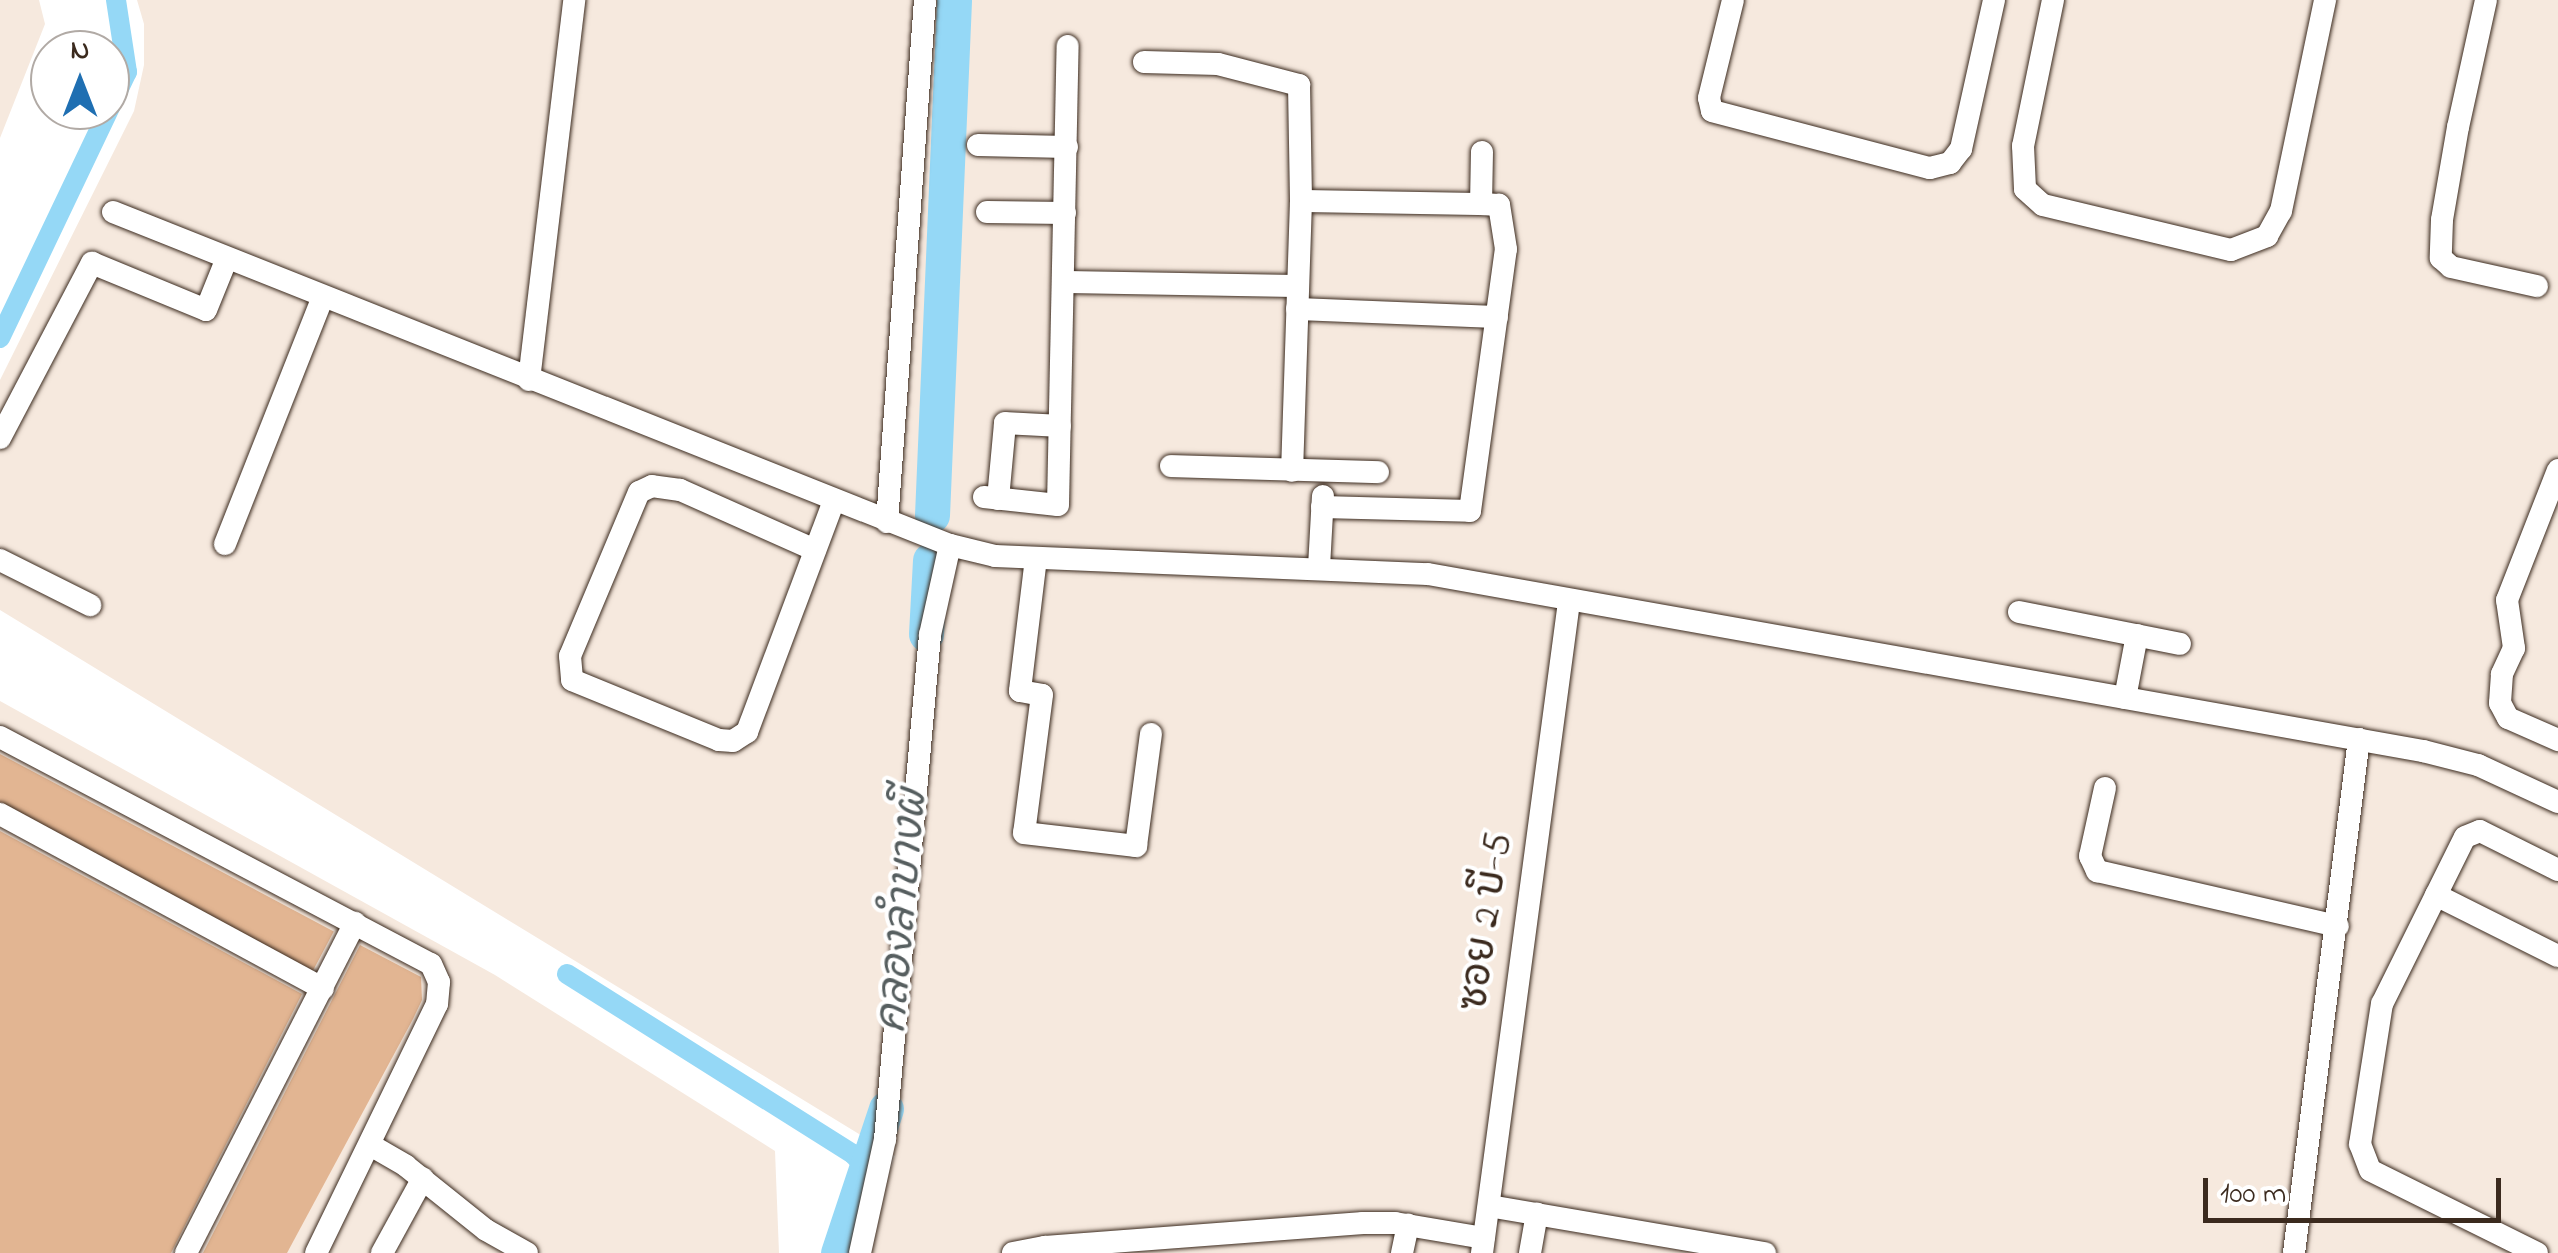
<!DOCTYPE html>
<meta charset="utf-8">
<style>
body{margin:0}
#map{position:relative;width:2558px;height:1253px;overflow:hidden;background:#fff;font-family:"Indie Flower","Playpen Sans Thai",sans-serif}
div>[style]{position:absolute}
.built>*{inset:0;background:#f6e9de}
.canal>*{height:20px;margin:-10px;padding:0 10px;transform-origin:10px;border-radius:10px;background:#95d8f6}
.river>*{height:35px;margin:-17.5px;padding:0 17.5px;transform-origin:17.5px;border-radius:17.5px;background:#95d8f6}
.building>*{inset:0;background:#e2b592;transform-origin:0 0}
.roads{filter:drop-shadow(0 0 2px #3b2a1e) drop-shadow(0 0 2px #3b2a1e)}
.minor>*{height:22px;margin:-11px;padding:0 11px;transform-origin:11px;border-radius:11px;background:#fff}
span{translate:-50% -50%;white-space:nowrap;text-align:center;line-height:1.15;-webkit-text-stroke:8px #fff;paint-order:stroke}
.street-label{font-size:40px;color:#3b2a1e}
.water-label{font-size:42px;color:#565e5f;font-style:italic}
.north{position:absolute;left:30px;top:30px;width:100px;height:100px;box-sizing:border-box;background:#fff;border:2px solid #b1aaa5;border-radius:50%;rotate:0deg;font-size:28px;font-weight:700;line-height:40px;text-align:center;color:#3b2a1e}
.north::after{content:'';display:block;margin:auto;width:35px;height:45px;background:#1f6fb2;clip-path:polygon(50% 0,100% 100%,50% 72%,0 100%)}
.scale{position:absolute;left:2203px;top:1178px;width:298px;height:45px;box-sizing:border-box;border:5px solid #3b2a1e;border-top:0;padding-left:12px;font-size:30px;line-height:35px;white-space:nowrap;color:#3b2a1e;-webkit-text-stroke:8px #fff;paint-order:stroke}
</style>
<div id="map">
<div class="built">
<i style="clip-path:polygon(0 0,39px 0,45px 24px,0 138px)"></i>
<i style="clip-path:polygon(137px 0,2558px 0,2558px 1253px,863px 1253px,895px 1156px,0 610px,0 380px,134px 111px,144px 65px,144px 24px)"></i>
<i style="clip-path:polygon(0 701px,495px 975px,775px 1151px,779px 1253px,0 1253px)"></i>
</div>
<div class="canal">
<i style="left:0;top:338px;width:295px;rotate:-64.5deg"></i>
<i style="left:127px;top:72px;width:73px;rotate:-98.7deg"></i>
<i style="left:567px;top:974px;width:338px;rotate:32.2deg"></i>
<i style="left:853px;top:1154px;width:16px;rotate:47deg"></i>
</div>
<div class="river">
<i style="left:932px;top:515px;width:515px;rotate:-87.55deg"></i>
<i style="left:926px;top:634px;width:74px;rotate:-86.9deg"></i>
<i style="left:838px;top:1253px;width:152px;rotate:-71.6deg"></i>
</div>
<div class="building">
<i style="left:0;top:754px;width:378px;height:45px;rotate:28deg"></i>
<i style="clip-path:polygon(0 831px,302px 994px,171px 1253px,0 1253px)"></i>
<i style="clip-path:polygon(360px 945px,421px 977px,422px 1000px,413px 1019px,287px 1253px,203px 1253px)"></i>
</div>
<div class="roads">
<div class="minor">
<i style="left:1733px;top:0;width:101px;rotate:103.8deg"></i>
<i style="left:1709px;top:98px;width:13px;rotate:77deg"></i>
<i style="left:1712px;top:111px;width:225px;rotate:14.7deg"></i>
<i style="left:1930px;top:168px;width:21px;rotate:-14deg"></i>
<i style="left:1950px;top:163px;width:18px;rotate:-52deg"></i>
<i style="left:1961px;top:149px;width:153px;rotate:-77.5deg"></i>
<i style="left:2053px;top:0;width:149px;rotate:101.6deg"></i>
<i style="left:2023px;top:146px;width:43px;rotate:87.3deg"></i>
<i style="left:2025px;top:189px;width:24px;rotate:42deg"></i>
<i style="left:2043px;top:205px;width:193px;rotate:13.5deg"></i>
<i style="left:2231px;top:250px;width:39px;rotate:-21deg"></i>
<i style="left:2267px;top:236px;width:29px;rotate:-61deg"></i>
<i style="left:2281px;top:211px;width:216px;rotate:-78.2deg"></i>
<i style="left:2486px;top:0;width:130px;rotate:102.4deg"></i>
<i style="left:2458px;top:127px;width:94px;rotate:99.8deg"></i>
<i style="left:2442px;top:220px;width:38px;rotate:92deg"></i>
<i style="left:2441px;top:258px;width:13px;rotate:42deg"></i>
<i style="left:2451px;top:267px;width:88px;rotate:12.5deg"></i>
<i style="left:1144px;top:62px;width:74px;rotate:1.5deg"></i>
<i style="left:1218px;top:64px;width:84px;rotate:14.5deg"></i>
<i style="left:1299px;top:85px;width:116px;rotate:89deg"></i>
<i style="left:1301px;top:201px;width:270px;rotate:91.9deg"></i>
<i style="left:978px;top:145px;width:89px;rotate:1.3deg"></i>
<i style="left:1301px;top:201px;width:180px;rotate:1deg"></i>
<i style="left:113px;top:212px;width:901px;rotate:21.7deg"></i>
<i style="left:950px;top:545px;width:46px;rotate:13.7deg"></i>
<i style="left:995px;top:556px;width:433px;rotate:2.4deg"></i>
<i style="left:1428px;top:574px;width:1011px;rotate:10.09deg"></i>
<i style="left:2423px;top:751px;width:57px;rotate:14.3deg"></i>
<i style="left:2478px;top:765px;width:88px;rotate:24.8deg"></i>
<i style="left:987px;top:212px;width:78px;rotate:0.7deg"></i>
<i style="left:1064px;top:282px;width:234px;rotate:1deg"></i>
<i style="left:1297px;top:309px;width:200px;rotate:2.3deg"></i>
<i style="left:529px;top:380px;width:383px;rotate:-83.2deg"></i>
<i style="left:0;top:438px;width:198px;rotate:-62.3deg"></i>
<i style="left:92px;top:263px;width:123px;rotate:22.4deg"></i>
<i style="left:206px;top:310px;width:56px;rotate:-68deg"></i>
<i style="left:1171px;top:466px;width:207px;rotate:1.7deg"></i>
<i style="left:2558px;top:470px;width:140px;rotate:111.4deg"></i>
<i style="left:2507px;top:600px;width:49px;rotate:81.7deg"></i>
<i style="left:2514px;top:648px;width:29px;rotate:115deg"></i>
<i style="left:2502px;top:674px;width:29px;rotate:94deg"></i>
<i style="left:2500px;top:703px;width:17px;rotate:62deg"></i>
<i style="left:2508px;top:718px;width:55px;rotate:23.7deg"></i>
<i style="left:984px;top:497px;width:74px;rotate:6.2deg"></i>
<i style="left:1058px;top:505px;width:459px;rotate:-88.8deg"></i>
<i style="left:998px;top:499px;width:76px;rotate:-84.7deg"></i>
<i style="left:1005px;top:423px;width:55px;rotate:3.1deg"></i>
<i style="left:1322px;top:507px;width:148px;rotate:1.5deg"></i>
<i style="left:1470px;top:511px;width:264px;rotate:-82.2deg"></i>
<i style="left:1506px;top:249px;width:45px;rotate:-99deg"></i>
<i style="left:1499px;top:205px;width:18px;rotate:-177deg"></i>
<i style="left:1481px;top:204px;width:52px;rotate:-88.9deg"></i>
<i style="left:887px;top:522px;width:523px;rotate:-85.84deg"></i>
<i style="left:225px;top:544px;width:266px;rotate:-68.4deg"></i>
<i style="left:815px;top:550px;width:148px;rotate:-156deg"></i>
<i style="left:680px;top:490px;width:28px;rotate:-172deg"></i>
<i style="left:652px;top:486px;width:14px;rotate:155deg"></i>
<i style="left:639px;top:492px;width:178px;rotate:112.8deg"></i>
<i style="left:570px;top:656px;width:24px;rotate:85deg"></i>
<i style="left:572px;top:680px;width:159px;rotate:22.2deg"></i>
<i style="left:719px;top:740px;width:14px;rotate:4deg"></i>
<i style="left:733px;top:741px;width:17px;rotate:-33deg"></i>
<i style="left:747px;top:732px;width:247px;rotate:-69.4deg"></i>
<i style="left:1036px;top:558px;width:134px;rotate:96.9deg"></i>
<i style="left:1020px;top:691px;width:22px;rotate:10deg"></i>
<i style="left:1042px;top:695px;width:139px;rotate:97.4deg"></i>
<i style="left:1024px;top:833px;width:113px;rotate:6.6deg"></i>
<i style="left:1136px;top:846px;width:113px;rotate:-82.4deg"></i>
<i style="left:0;top:560px;width:101px;rotate:26.6deg"></i>
<i style="left:1319px;top:567px;width:71px;rotate:-86.8deg"></i>
<i style="left:2019px;top:612px;width:164px;rotate:11.2deg"></i>
<i style="left:2125px;top:698px;width:64px;rotate:-79.2deg"></i>
<i style="left:0;top:737px;width:487px;rotate:27.8deg"></i>
<i style="left:431px;top:964px;width:20px;rotate:66deg"></i>
<i style="left:439px;top:982px;width:22px;rotate:95deg"></i>
<i style="left:437px;top:1004px;width:277px;rotate:115.9deg"></i>
<i style="left:2105px;top:788px;width:70px;rotate:102.4deg"></i>
<i style="left:2090px;top:856px;width:17px;rotate:65deg"></i>
<i style="left:2097px;top:871px;width:247px;rotate:12.9deg"></i>
<i style="left:0;top:814px;width:367px;rotate:28.4deg"></i>
<i style="left:2436px;top:895px;width:136px;rotate:26.6deg"></i>
<i style="left:372px;top:1146px;width:39px;rotate:30deg"></i>
<i style="left:406px;top:1166px;width:102px;rotate:38.7deg"></i>
<i style="left:486px;top:1230px;width:47px;rotate:29.3deg"></i>
<i style="left:1489px;top:1206px;width:280px;rotate:9.7deg"></i>
<i style="left:186px;top:1253px;width:371px;rotate:-62.9deg"></i>
<i style="left:382px;top:1253px;width:85px;rotate:-61.3deg"></i>
<i style="left:860px;top:1253px;width:117px;rotate:-77.6deg"></i>
<i style="left:885px;top:1139px;width:506px;rotate:-84.9deg"></i>
<i style="left:930px;top:635px;width:92px;rotate:-77.5deg"></i>
<i style="left:1013px;top:1253px;width:33px;rotate:-11deg"></i>
<i style="left:1045px;top:1247px;width:319px;rotate:-4.3deg"></i>
<i style="left:1363px;top:1223px;width:32px"></i>
<i style="left:1395px;top:1223px;width:90px;rotate:9.6deg"></i>
<i style="left:1402px;top:1253px;width:29px;rotate:-78deg"></i>
<i style="left:1482px;top:1253px;width:657px;rotate:-82.39deg"></i>
<i style="left:1530px;top:1253px;width:40px;rotate:-80deg"></i>
<i style="left:2294px;top:1253px;width:518px;rotate:-82.79deg"></i>
<i style="left:2537px;top:1253px;width:186px;rotate:-153.6deg"></i>
<i style="left:2370px;top:1170px;width:28px;rotate:-111deg"></i>
<i style="left:2360px;top:1144px;width:142px;rotate:-81.1deg"></i>
<i style="left:2382px;top:1004px;width:186px;rotate:-63.6deg"></i>
<i style="left:2465px;top:837px;width:16px;rotate:-22deg"></i>
<i style="left:2480px;top:831px;width:87px;rotate:26.6deg"></i>
</div>
</div>
<div class="street-label">
<span style="left:1488px;top:922px;rotate:-82deg">ซอย 2 บี-5</span>
</div>
<div class="water-label">
<span style="left:904px;top:911px;rotate:-85deg">คลองลำบางผี</span>
</div>
<div class="north">N</div>
<div class="scale">100 m</div>
</div>
